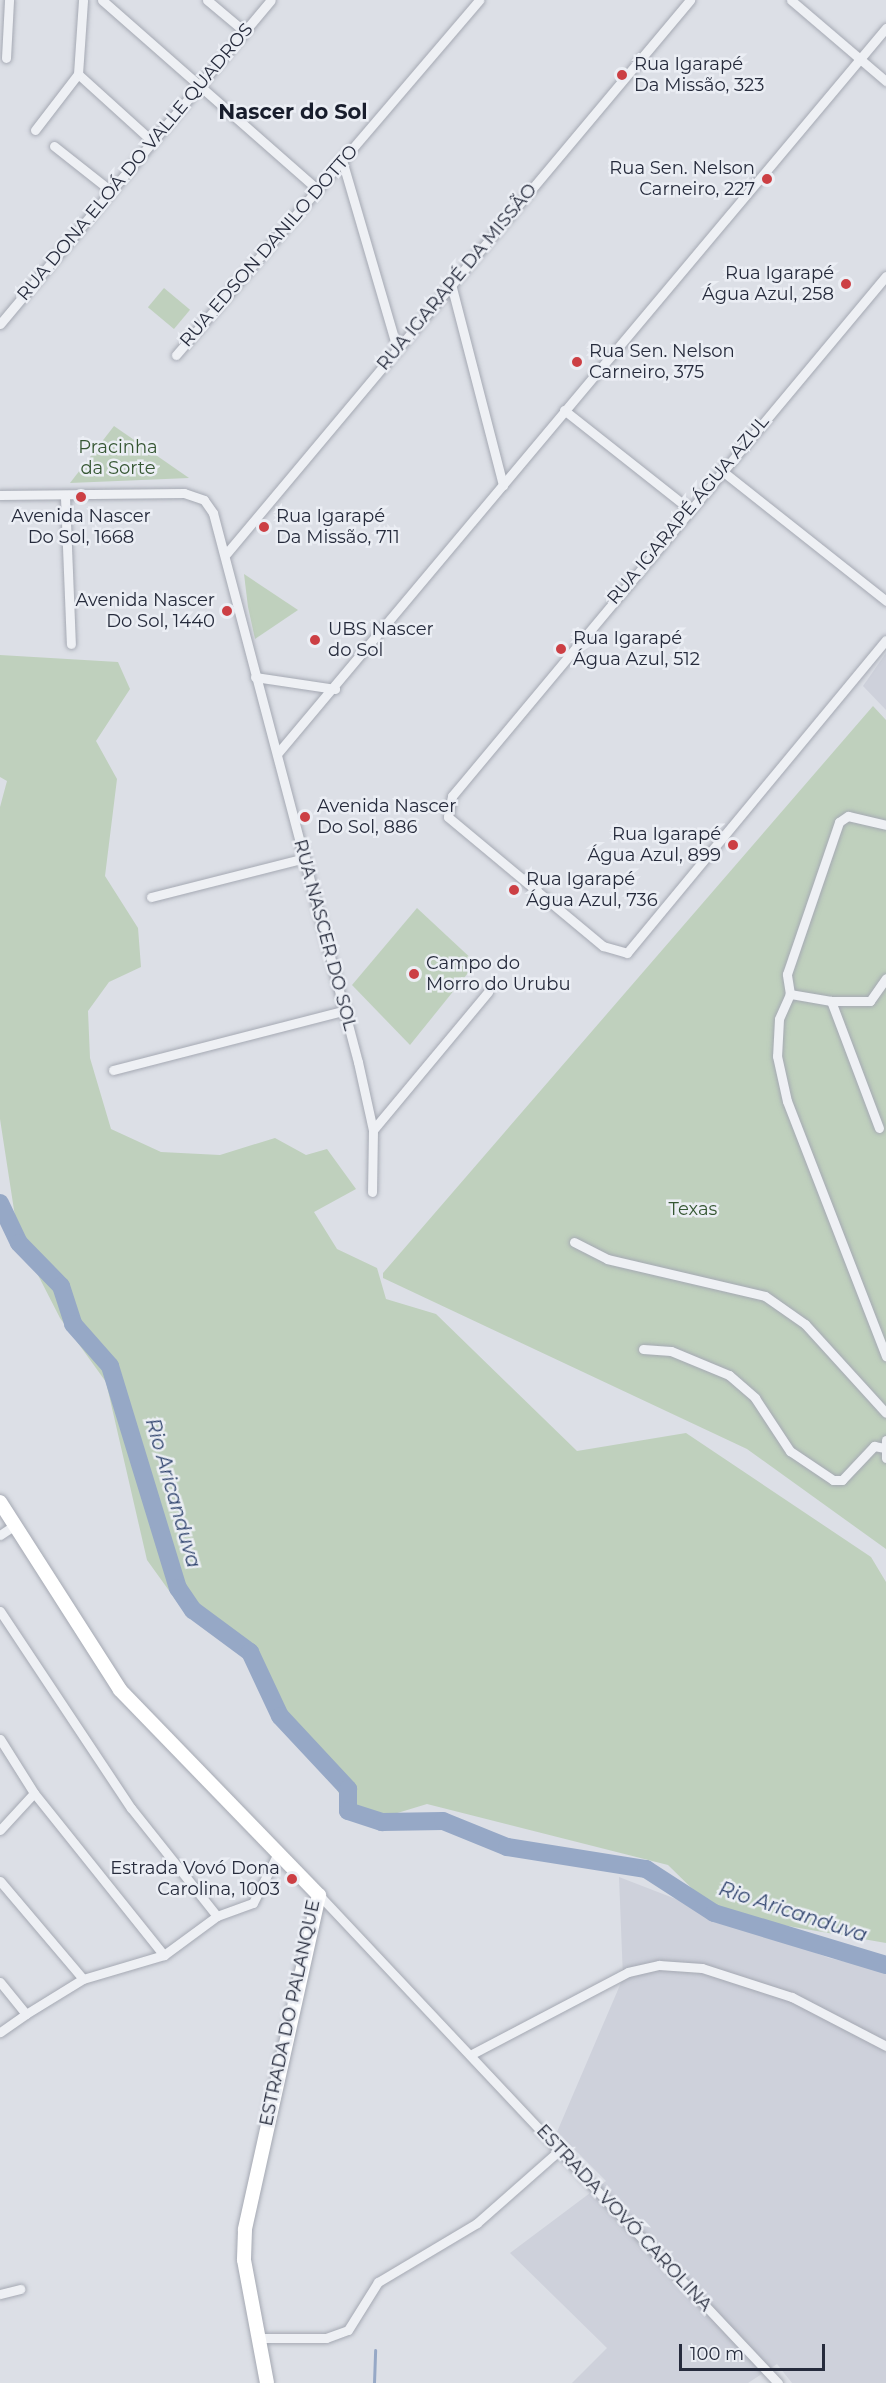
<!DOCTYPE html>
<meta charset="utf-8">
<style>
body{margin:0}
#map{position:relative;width:886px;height:2383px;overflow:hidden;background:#dcdfe6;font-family:Montserrat,sans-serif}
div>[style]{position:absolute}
.built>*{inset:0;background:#ced1db}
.green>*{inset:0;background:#bfd0bd;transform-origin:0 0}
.stream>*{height:3px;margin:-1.5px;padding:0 1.5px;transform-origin:1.5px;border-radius:1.5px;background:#96a8c6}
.river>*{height:18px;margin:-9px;padding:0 9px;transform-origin:9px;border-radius:9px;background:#96a8c6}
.roads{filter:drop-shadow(0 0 2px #a5a9b3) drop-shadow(0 0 2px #a5a9b3)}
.street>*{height:9px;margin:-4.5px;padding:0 4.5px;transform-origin:4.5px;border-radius:4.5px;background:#eef0f4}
.secondary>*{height:14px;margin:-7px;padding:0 7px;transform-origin:7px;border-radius:7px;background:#fff}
.dots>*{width:16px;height:16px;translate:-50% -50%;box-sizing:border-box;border:3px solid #ebeef4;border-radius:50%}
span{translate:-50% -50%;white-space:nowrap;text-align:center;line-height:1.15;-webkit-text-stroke:5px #ebeef4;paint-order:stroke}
.poi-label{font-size:18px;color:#262b3c}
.left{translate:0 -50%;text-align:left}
.right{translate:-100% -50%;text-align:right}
.street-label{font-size:18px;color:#262b3c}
.park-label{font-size:18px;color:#365733}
.water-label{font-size:20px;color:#31456f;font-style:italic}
.quarter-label{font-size:21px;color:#181d2c;font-weight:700}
.scale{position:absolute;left:679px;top:2344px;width:146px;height:27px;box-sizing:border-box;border:3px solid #262b3c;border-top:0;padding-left:8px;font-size:18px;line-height:21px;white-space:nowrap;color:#262b3c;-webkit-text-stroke:4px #ebeef4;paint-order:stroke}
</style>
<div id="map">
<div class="built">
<i style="clip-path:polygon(886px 653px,886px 710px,863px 686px)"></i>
<i style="clip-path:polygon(619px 1877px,829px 1958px,886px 1971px,886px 2383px,792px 2383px,777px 2364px,748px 2383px,572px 2383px,607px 2348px,510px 2253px,606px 2181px,557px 2132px,623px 1978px)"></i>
</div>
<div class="green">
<i style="left:164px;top:288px;width:34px;height:25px;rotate:40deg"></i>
<i style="clip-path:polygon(114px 426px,189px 478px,70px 483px)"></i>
<i style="clip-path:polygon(244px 574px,298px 610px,255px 639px,248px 607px)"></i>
<i style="clip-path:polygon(0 655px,118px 662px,130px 689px,96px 741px,117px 779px,105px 876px,138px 928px,141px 967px,109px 982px,88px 1011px,90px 1058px,111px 1129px,161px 1152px,220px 1155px,275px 1138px,306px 1155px,327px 1149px,356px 1189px,314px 1212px,337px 1249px,377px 1268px,386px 1299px,436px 1314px,577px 1451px,686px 1433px,871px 1557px,886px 1582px,886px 1943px,718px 1914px,668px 1865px,427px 1804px,371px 1821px,348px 1811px,320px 1756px,283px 1731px,240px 1647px,188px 1617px,147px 1560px,106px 1382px,60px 1318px,18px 1236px,0 1119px,0 807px,7px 781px,0 777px)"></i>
<i style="clip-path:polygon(873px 706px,886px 720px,886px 1549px,747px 1449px,383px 1278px,383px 1273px)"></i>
<i style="clip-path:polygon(417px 908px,476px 963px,410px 1045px,352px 985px)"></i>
</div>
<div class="stream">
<i style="left:374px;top:2383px;width:33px;rotate:-88deg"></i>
</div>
<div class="river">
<i style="left:0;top:1203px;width:44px;rotate:64.6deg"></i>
<i style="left:19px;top:1243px;width:60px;rotate:45.7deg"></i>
<i style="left:61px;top:1286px;width:40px;rotate:72deg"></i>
<i style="left:73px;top:1324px;width:56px;rotate:48.6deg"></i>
<i style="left:110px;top:1366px;width:232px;rotate:73deg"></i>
<i style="left:178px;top:1588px;width:27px;rotate:56deg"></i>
<i style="left:193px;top:1610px;width:71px;rotate:36.4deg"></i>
<i style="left:250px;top:1652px;width:71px;rotate:64.9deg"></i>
<i style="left:280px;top:1716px;width:100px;rotate:47deg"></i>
<i style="left:348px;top:1789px;width:22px;rotate:90deg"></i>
<i style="left:348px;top:1811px;width:36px;rotate:18deg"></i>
<i style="left:382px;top:1822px;width:61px;rotate:-0.9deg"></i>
<i style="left:443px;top:1821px;width:69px;rotate:22.1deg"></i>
<i style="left:507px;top:1847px;width:141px;rotate:9deg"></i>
<i style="left:646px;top:1869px;width:81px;rotate:32.9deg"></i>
<i style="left:714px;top:1913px;width:180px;rotate:16.8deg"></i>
</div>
<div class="roads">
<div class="street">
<i style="left:102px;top:0;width:286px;rotate:41.3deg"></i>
<i style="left:207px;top:0;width:48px;rotate:40deg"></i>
<i style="left:791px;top:0;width:125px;rotate:40.5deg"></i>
<i style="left:6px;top:58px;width:58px;rotate:-87deg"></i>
<i style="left:78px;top:74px;width:100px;rotate:42.2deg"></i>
<i style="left:35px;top:130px;width:71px;rotate:-52.5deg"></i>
<i style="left:78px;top:74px;width:74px;rotate:-86.1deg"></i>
<i style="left:54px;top:146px;width:73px;rotate:38.3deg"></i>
<i style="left:342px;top:160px;width:196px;rotate:73.7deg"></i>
<i style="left:886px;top:276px;width:677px;rotate:129.85deg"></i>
<i style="left:452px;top:796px;width:21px;rotate:101deg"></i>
<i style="left:448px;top:817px;width:202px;rotate:39.8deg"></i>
<i style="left:603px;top:946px;width:25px;rotate:16deg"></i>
<i style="left:627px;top:953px;width:406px;rotate:-50.4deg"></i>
<i style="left:451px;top:284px;width:208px;rotate:75.5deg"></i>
<i style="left:0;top:324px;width:422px;rotate:-50.1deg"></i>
<i style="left:176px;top:355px;width:467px;rotate:-49.5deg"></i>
<i style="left:564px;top:410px;width:158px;rotate:38.3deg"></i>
<i style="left:721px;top:470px;width:211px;rotate:38.4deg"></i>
<i style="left:0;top:495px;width:184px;rotate:-0.6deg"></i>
<i style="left:184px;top:493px;width:21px;rotate:19deg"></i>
<i style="left:204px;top:500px;width:16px;rotate:55deg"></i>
<i style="left:213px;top:513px;width:568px;rotate:75.21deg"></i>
<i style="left:358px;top:1062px;width:70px;rotate:77.6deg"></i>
<i style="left:373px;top:1130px;width:62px;rotate:90.9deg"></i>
<i style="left:65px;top:497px;width:147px;rotate:87.7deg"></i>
<i style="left:226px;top:554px;width:723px;rotate:-50.05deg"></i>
<i style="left:255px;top:677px;width:81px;rotate:8.5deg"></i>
<i style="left:277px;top:754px;width:948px;rotate:-50.01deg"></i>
<i style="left:151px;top:897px;width:159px;rotate:-14.2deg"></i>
<i style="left:790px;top:994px;width:20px;rotate:-99deg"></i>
<i style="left:787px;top:974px;width:161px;rotate:-71.1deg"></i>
<i style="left:839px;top:822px;width:11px;rotate:-34deg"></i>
<i style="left:848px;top:816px;width:39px;rotate:13deg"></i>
<i style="left:831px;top:1001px;width:39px"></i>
<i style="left:870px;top:1001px;width:28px;rotate:-55deg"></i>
<i style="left:113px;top:1070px;width:241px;rotate:-14.4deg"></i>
<i style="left:879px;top:1128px;width:136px;rotate:-110.7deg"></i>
<i style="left:831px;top:1001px;width:42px;rotate:-170.3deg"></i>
<i style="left:790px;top:994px;width:27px;rotate:114deg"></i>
<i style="left:779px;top:1019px;width:37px;rotate:93deg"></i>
<i style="left:777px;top:1056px;width:46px;rotate:77.5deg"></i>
<i style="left:787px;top:1101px;width:274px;rotate:68.8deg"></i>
<i style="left:373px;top:1130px;width:180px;rotate:-50.2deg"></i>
<i style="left:574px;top:1242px;width:37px;rotate:27deg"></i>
<i style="left:607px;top:1259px;width:162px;rotate:13.2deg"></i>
<i style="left:765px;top:1296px;width:49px;rotate:35deg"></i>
<i style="left:805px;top:1324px;width:120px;rotate:47.7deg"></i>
<i style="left:643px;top:1349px;width:28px;rotate:4deg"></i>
<i style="left:671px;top:1351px;width:63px;rotate:22.5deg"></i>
<i style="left:729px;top:1375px;width:35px;rotate:41deg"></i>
<i style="left:755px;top:1398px;width:64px;rotate:56.6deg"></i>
<i style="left:790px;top:1451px;width:52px;rotate:34deg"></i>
<i style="left:833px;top:1480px;width:9px"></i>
<i style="left:842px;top:1480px;width:47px;rotate:-46.7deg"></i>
<i style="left:874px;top:1446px;width:10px;rotate:11deg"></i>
<i style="left:886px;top:1440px;width:18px;rotate:90deg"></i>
<i style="left:0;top:1535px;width:18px;rotate:-34deg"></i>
<i style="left:0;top:1611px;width:237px;rotate:56.4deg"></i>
<i style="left:131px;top:1808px;width:138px;rotate:51.5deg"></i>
<i style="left:217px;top:1916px;width:38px;rotate:-20deg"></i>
<i style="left:253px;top:1903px;width:56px;rotate:-63.4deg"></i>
<i style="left:0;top:1739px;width:64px;rotate:57.8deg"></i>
<i style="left:34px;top:1793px;width:208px;rotate:51.3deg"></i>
<i style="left:164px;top:1955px;width:66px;rotate:-36.3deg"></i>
<i style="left:0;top:1830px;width:50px;rotate:-47.4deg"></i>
<i style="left:0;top:1881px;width:128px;rotate:49.7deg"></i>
<i style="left:319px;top:1895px;width:670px;rotate:46.75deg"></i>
<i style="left:0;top:1982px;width:41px;rotate:50.9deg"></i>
<i style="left:26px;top:2014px;width:32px;rotate:145deg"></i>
<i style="left:26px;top:2014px;width:67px;rotate:-31.6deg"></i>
<i style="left:83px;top:1979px;width:84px;rotate:-16.5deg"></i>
<i style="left:470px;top:2055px;width:178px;rotate:-27.7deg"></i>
<i style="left:628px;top:1972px;width:32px;rotate:-13deg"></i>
<i style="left:659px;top:1965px;width:43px;rotate:4deg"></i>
<i style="left:702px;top:1968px;width:95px;rotate:17.9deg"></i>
<i style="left:792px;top:1997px;width:106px;rotate:27.5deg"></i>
<i style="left:0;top:2294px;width:21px;rotate:-14deg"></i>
<i style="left:263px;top:2338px;width:63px"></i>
<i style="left:326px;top:2338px;width:23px;rotate:-20deg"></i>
<i style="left:348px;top:2330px;width:57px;rotate:-58deg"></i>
<i style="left:378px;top:2282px;width:115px;rotate:-30.8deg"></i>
<i style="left:477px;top:2223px;width:112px;rotate:-41.4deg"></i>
</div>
<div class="secondary">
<i style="left:0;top:1502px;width:223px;rotate:57.4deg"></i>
<i style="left:120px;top:1690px;width:286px;rotate:45.9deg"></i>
<i style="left:319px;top:1895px;width:343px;rotate:102.5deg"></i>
<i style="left:245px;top:2230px;width:30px;rotate:92deg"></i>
<i style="left:244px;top:2260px;width:125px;rotate:79.4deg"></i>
</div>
</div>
<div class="dots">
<i style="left:622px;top:75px;background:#cc3f44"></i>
<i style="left:767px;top:179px;background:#cc3f44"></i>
<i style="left:846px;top:284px;background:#cc3f44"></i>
<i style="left:577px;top:362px;background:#cc3f44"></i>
<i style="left:81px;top:497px;background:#cc3f44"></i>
<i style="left:264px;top:527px;background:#cc3f44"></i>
<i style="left:227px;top:611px;background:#cc3f44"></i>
<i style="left:315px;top:640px;background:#cc3f44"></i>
<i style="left:561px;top:649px;background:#cc3f44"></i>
<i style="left:305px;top:817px;background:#cc3f44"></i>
<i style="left:733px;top:845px;background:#cc3f44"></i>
<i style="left:514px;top:890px;background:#cc3f44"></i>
<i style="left:414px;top:974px;background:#cc3f44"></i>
<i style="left:292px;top:1879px;background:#cc3f44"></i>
</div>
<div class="poi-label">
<span class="left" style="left:634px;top:75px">Rua Igarapé<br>Da Missão, 323</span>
<span class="right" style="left:755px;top:179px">Rua Sen. Nelson<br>Carneiro, 227</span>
<span class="right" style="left:834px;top:284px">Rua Igarapé<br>Água Azul, 258</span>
<span class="left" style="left:589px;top:362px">Rua Sen. Nelson<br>Carneiro, 375</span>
<span style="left:81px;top:527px">Avenida Nascer<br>Do Sol, 1668</span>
<span class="left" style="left:276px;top:527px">Rua Igarapé<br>Da Missão, 711</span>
<span class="right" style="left:215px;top:611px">Avenida Nascer<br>Do Sol, 1440</span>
<span class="left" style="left:328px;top:640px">UBS Nascer<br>do Sol</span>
<span class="left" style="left:573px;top:649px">Rua Igarapé<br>Água Azul, 512</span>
<span class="left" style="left:317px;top:817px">Avenida Nascer<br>Do Sol, 886</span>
<span class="right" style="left:721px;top:845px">Rua Igarapé<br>Água Azul, 899</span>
<span class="left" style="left:526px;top:890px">Rua Igarapé<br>Água Azul, 736</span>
<span class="left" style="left:426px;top:974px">Campo do<br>Morro do Urubu</span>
<span class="right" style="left:280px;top:1879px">Estrada Vovó Dona<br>Carolina, 1003</span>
</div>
<div class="street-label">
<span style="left:135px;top:162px;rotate:-50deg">RUA DONA ELOÁ DO VALLE QUADROS</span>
<span style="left:269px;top:246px;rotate:-49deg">RUA EDSON DANILO DOTTO</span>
<span style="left:457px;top:277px;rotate:-50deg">RUA IGARAPÉ DA MISSÃO</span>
<span style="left:688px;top:510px;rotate:-50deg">RUA IGARAPÉ ÁGUA AZUL</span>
<span style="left:325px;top:935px;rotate:75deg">RUA NASCER DO SOL</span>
<span style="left:290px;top:2013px;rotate:-78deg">ESTRADA DO PALANQUE</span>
<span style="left:624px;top:2218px;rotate:47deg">ESTRADA VOVÓ CAROLINA</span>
</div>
<div class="park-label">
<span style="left:118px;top:458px">Pracinha<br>da Sorte</span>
<span style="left:693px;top:1209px">Texas</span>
</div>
<div class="water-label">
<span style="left:173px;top:1493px;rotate:74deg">Rio Aricanduva</span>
<span style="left:793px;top:1912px;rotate:18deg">Rio Aricanduva</span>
</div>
<div class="quarter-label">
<span style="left:293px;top:112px">Nascer do Sol</span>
</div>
<div class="scale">100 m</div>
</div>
